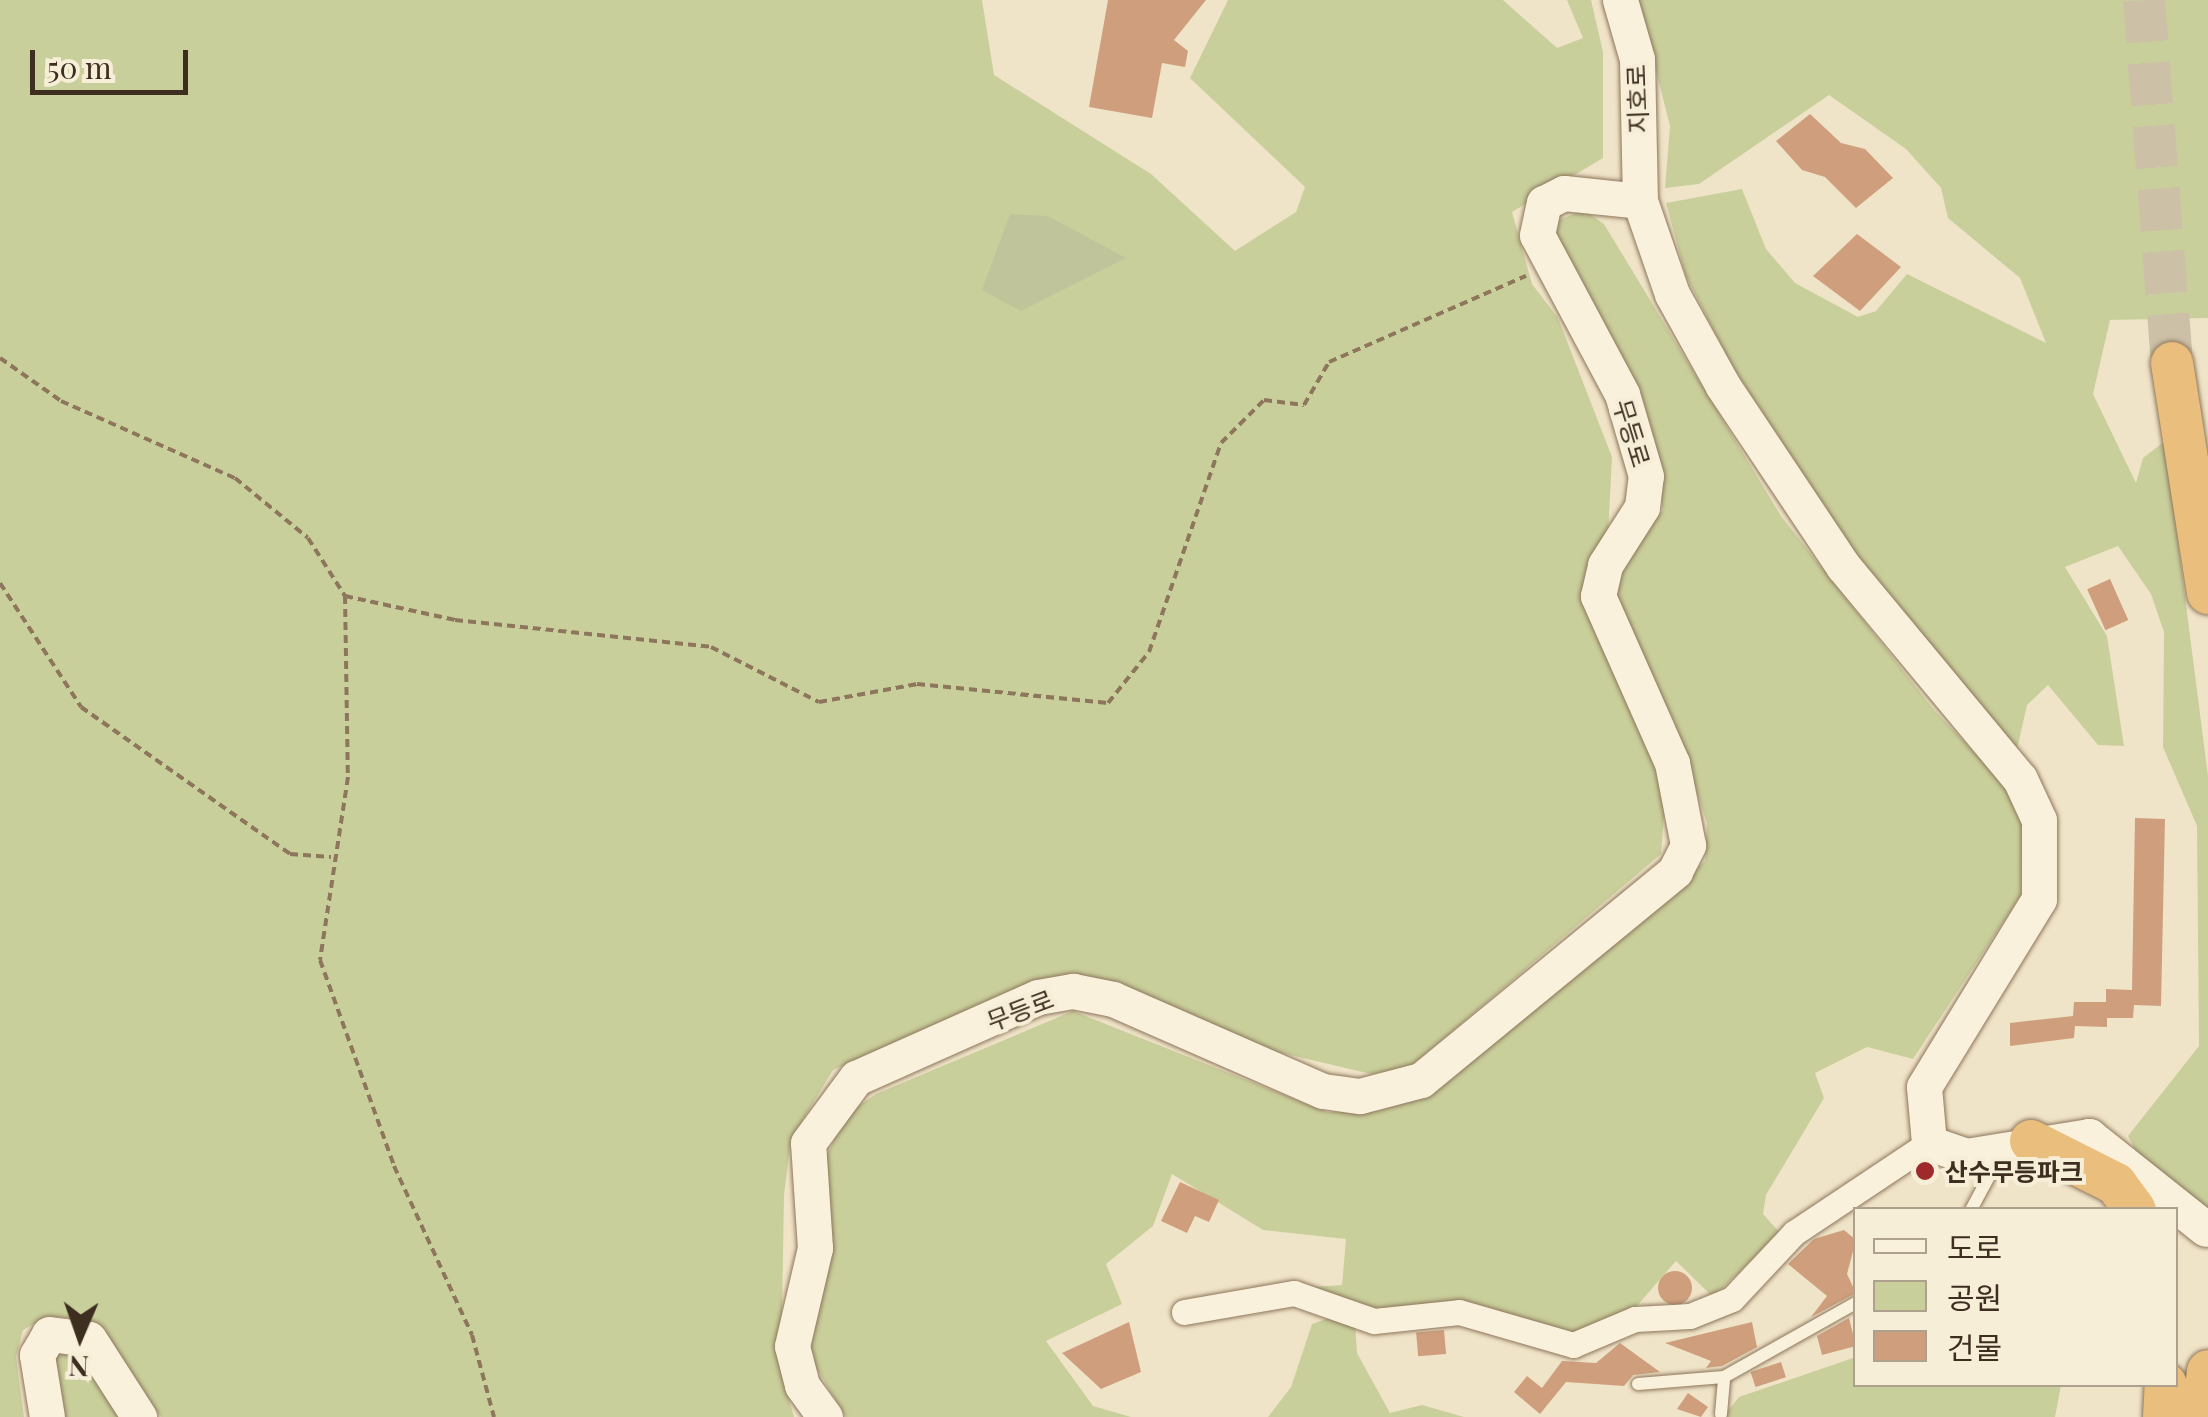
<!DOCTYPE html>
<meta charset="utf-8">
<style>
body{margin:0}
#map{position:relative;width:2208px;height:1417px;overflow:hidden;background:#f0e4c8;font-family:"Playfair Display","Noto Sans KR",serif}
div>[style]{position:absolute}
.green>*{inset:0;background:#c9cf9b}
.cemetery>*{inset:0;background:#bfc49a}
.building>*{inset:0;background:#cf9f7d;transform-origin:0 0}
.round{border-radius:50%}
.trunk-tunnel>*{height:42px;margin-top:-21px;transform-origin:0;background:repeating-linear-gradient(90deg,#ccc0a6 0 42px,transparent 0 63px)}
.path>*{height:4px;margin-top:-2px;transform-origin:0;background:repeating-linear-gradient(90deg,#8d765c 0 8px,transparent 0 13px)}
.roads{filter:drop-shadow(0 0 2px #8d765c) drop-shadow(0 0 2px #8d765c)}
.service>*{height:12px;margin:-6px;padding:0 6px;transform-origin:6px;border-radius:6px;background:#faf1dc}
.minor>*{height:25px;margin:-12.5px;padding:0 12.5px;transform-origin:12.5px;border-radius:12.5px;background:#faf1dc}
.secondary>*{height:35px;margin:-17.5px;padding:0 17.5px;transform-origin:17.5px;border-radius:17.5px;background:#faf1dc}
.trunk>*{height:42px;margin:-21px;padding:0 21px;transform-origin:21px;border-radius:21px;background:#eabe7c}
.dots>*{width:28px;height:28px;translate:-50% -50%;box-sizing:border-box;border:5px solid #f7eed8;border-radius:50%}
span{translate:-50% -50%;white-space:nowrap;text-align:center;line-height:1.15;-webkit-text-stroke:8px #f7eed8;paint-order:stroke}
.street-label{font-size:25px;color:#3d2e20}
.poi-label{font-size:25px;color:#3d2e20;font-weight:700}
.left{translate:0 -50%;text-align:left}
.legend{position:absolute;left:1853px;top:1207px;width:325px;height:180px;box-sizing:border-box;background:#f7eed8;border:2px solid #ada18e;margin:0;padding:12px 18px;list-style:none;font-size:30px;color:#3d2e20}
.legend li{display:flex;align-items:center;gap:20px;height:50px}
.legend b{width:50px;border:2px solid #ada18e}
.north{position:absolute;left:30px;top:1287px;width:100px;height:100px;-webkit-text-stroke:8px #f7eed8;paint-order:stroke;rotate:182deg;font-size:28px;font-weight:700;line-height:40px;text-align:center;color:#3d2e20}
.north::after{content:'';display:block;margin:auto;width:35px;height:45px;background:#3d2e20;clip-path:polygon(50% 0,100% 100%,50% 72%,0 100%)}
.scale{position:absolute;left:30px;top:50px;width:158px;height:45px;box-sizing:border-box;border:5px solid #3d2e20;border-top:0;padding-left:12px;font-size:30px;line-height:35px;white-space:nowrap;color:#3d2e20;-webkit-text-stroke:8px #f7eed8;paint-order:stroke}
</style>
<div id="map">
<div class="green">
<i style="clip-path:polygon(0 0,982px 0,994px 75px,1151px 174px,1235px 251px,1296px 212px,1305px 187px,1190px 78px,1228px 0,1503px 0,1557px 48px,1583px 38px,1567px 0,1591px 0,1603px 52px,1603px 158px,1512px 212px,1532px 284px,1558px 318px,1612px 457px,1608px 535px,1590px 612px,1666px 789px,1661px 854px,1409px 1068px,1371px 1074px,1222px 1039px,1108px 980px,916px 1035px,833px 1070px,791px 1139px,784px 1195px,781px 1372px,794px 1417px,161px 1417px,82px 1318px,46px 1317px,23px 1330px,16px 1357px,24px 1417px,0 1417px)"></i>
<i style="clip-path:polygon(1638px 0,2208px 0,2208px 318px,2110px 320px,2093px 394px,2136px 483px,2143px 458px,2165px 441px,2208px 776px,2208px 1212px,2143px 1165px,2128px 1136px,2199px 1046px,2197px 826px,2163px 747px,2164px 632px,2151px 594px,2118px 546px,2065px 567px,2107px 636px,2124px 746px,2098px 745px,2048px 685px,2027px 705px,2016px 754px,1886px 602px,1732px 366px,1686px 276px,1666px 203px,1742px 189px,1766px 249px,1795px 283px,1858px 317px,1876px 311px,1907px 274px,2046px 343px,2020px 278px,1948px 218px,1941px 188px,1906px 149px,1829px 95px,1699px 184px,1665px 188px,1670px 126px)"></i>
<i style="clip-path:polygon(1584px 210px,1604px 224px,1781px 516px,1934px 710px,2022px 802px,2021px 895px,1913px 1059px,1867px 1047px,1815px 1073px,1824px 1098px,1766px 1195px,1763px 1214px,1780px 1233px,1713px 1297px,1676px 1261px,1629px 1315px,1571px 1338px,1353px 1308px,1312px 1287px,1342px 1285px,1346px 1239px,1263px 1230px,1172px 1174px,1153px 1226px,1106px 1264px,1122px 1304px,1046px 1341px,1093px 1406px,1131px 1417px,846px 1417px,808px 1354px,821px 1169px,845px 1115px,876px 1094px,1073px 1011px,1327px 1112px,1378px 1111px,1434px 1091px,1705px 861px,1707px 823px,1673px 719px,1626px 632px,1610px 576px,1663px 510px,1649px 437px,1593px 301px,1546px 225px)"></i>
<i style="clip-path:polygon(1335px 1316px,1355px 1323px,1357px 1353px,1390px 1413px,1422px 1405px,1464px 1417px,1268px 1417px,1291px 1387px,1312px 1324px)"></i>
<i style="clip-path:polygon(64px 1347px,90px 1365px,125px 1417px,56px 1417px,51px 1349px)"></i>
<i style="clip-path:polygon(1853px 1358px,1856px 1384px,2061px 1385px,2055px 1417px,1723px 1417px,1739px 1397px)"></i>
</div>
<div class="cemetery">
<i style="clip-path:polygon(1010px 214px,1048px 216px,1126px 258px,1021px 311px,982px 290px)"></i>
</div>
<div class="building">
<i style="clip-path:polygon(1108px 0,1206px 0,1174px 40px,1188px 51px,1185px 67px,1162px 63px,1152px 118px,1089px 107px)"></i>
<i style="clip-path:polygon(1810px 114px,1841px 143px,1865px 149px,1893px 178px,1856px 208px,1825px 177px,1802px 170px,1776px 141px)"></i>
<i style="clip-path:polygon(1857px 234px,1901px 267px,1860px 311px,1813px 276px)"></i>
<i style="left:2110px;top:579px;width:45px;height:25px;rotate:66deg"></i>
<i style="clip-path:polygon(2135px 818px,2165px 819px,2161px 1006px,2134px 1005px,2133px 1018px,2107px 1018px,2107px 1027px,2075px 1026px,2074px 1038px,2010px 1046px,2010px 1023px,2073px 1016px,2074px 1002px,2106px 1002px,2106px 989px,2132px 990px)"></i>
<i style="clip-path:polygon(1180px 1182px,1219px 1200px,1209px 1222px,1195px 1216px,1187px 1233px,1161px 1221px)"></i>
<i style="clip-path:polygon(1844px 1230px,1856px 1240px,1847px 1274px,1856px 1293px,1811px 1317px,1827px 1296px,1788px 1264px,1814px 1239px)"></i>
<i class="round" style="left:1658px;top:1271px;width:34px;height:34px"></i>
<i style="clip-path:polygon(1849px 1318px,1856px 1346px,1822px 1355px,1817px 1336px)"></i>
<i style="clip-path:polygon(1129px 1322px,1141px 1372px,1101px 1389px,1062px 1353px)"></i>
<i style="clip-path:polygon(1752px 1322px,1757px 1347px,1722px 1366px,1706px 1368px,1711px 1361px,1665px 1343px)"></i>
<i style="left:1444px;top:1330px;width:24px;height:28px;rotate:85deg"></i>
<i style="clip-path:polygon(1620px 1343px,1660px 1372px,1633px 1375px,1624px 1386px,1566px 1382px,1540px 1414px,1514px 1392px,1527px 1376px,1542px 1388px,1562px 1361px,1596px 1363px)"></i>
<i style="left:1781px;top:1362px;width:16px;height:32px;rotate:72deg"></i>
<i style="clip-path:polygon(1688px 1393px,1708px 1407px,1701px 1417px,1677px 1409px)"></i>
</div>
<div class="trunk-tunnel">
<i style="left:2144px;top:0;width:364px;rotate:85.6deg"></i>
</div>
<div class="path">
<i style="left:0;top:358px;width:75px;rotate:35.2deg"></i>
<i style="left:61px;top:401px;width:190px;rotate:23.9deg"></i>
<i style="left:235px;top:478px;width:94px;rotate:39.4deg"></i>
<i style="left:308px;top:538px;width:69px;rotate:57.5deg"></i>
<i style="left:345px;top:596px;width:181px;rotate:89.1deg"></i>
<i style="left:348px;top:777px;width:185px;rotate:98.7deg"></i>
<i style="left:320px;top:960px;width:219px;rotate:70.2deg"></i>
<i style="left:394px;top:1166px;width:186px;rotate:65.2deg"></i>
<i style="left:472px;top:1335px;width:85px;rotate:75deg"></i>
<i style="left:0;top:583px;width:148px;rotate:56.8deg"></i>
<i style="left:81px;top:707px;width:256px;rotate:35.1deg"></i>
<i style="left:290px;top:854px;width:41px;rotate:4.2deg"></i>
<i style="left:345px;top:596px;width:113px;rotate:12.3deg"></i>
<i style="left:455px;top:620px;width:257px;rotate:6deg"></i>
<i style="left:711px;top:647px;width:121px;rotate:27deg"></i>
<i style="left:819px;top:702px;width:100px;rotate:-10.4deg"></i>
<i style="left:917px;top:684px;width:192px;rotate:5.7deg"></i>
<i style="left:1108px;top:703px;width:65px;rotate:-51.2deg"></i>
<i style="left:1149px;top:652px;width:221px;rotate:-71deg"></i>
<i style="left:1221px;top:443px;width:61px;rotate:-45deg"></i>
<i style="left:1264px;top:400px;width:40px;rotate:7.1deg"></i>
<i style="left:1304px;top:405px;width:50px;rotate:-59.8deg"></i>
<i style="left:1329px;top:362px;width:215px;rotate:-23.6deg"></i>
</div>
<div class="roads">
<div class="service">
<i style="left:1971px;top:1210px;width:61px;rotate:-61.8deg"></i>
<i style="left:1638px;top:1384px;width:86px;rotate:-4.7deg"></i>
<i style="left:1724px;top:1377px;width:151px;rotate:-29.3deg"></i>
<i style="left:1721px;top:1414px;width:37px;rotate:-85deg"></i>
</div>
<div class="minor">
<i style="left:1184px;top:1312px;width:112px;rotate:-9.8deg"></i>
<i style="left:1294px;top:1293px;width:85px;rotate:19.3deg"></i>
<i style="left:1374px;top:1321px;width:85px;rotate:-6deg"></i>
<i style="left:1459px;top:1312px;width:119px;rotate:16.1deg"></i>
<i style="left:1573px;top:1345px;width:67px;rotate:-22.8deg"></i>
<i style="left:1635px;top:1319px;width:55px;rotate:-3.1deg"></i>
<i style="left:1690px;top:1316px;width:45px;rotate:-22deg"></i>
<i style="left:1732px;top:1299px;width:91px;rotate:-46.8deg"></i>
<i style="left:1794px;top:1233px;width:162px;rotate:-33.7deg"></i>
</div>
<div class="secondary">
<i style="left:1620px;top:0;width:61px;rotate:73.9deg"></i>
<i style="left:1637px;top:59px;width:142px;rotate:88.8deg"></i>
<i style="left:47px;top:1417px;width:63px;rotate:-99.2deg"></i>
<i style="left:37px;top:1355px;width:24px;rotate:-60deg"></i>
<i style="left:49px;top:1334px;width:40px;rotate:7.1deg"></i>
<i style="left:89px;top:1339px;width:93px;rotate:57.3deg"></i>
<i style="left:825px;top:1417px;width:39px;rotate:-126deg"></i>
<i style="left:802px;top:1385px;width:40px;rotate:-104.4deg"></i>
<i style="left:792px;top:1346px;width:101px;rotate:-76.8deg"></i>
<i style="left:815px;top:1248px;width:105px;rotate:-93.8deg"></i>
<i style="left:808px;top:1143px;width:81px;rotate:-53.6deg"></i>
<i style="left:856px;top:1078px;width:199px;rotate:-24deg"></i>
<i style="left:1038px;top:997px;width:36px;rotate:-10deg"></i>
<i style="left:1073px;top:991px;width:41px;rotate:11.3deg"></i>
<i style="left:1113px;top:999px;width:229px;rotate:23.7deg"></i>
<i style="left:1323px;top:1091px;width:37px;rotate:8deg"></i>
<i style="left:1360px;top:1096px;width:63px;rotate:-14.7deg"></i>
<i style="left:1421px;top:1080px;width:329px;rotate:-39.4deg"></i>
<i style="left:1675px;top:871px;width:29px;rotate:-63deg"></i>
<i style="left:1688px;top:845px;width:84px;rotate:-101deg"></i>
<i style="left:1672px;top:763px;width:183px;rotate:-113.9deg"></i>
<i style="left:1598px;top:596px;width:32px;rotate:-77deg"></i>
<i style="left:1605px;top:565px;width:69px;rotate:-57.5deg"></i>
<i style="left:1642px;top:507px;width:31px;rotate:-83deg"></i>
<i style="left:1646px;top:476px;width:85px;rotate:-106.3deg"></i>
<i style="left:1622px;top:394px;width:180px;rotate:-118.1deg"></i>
<i style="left:1537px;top:235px;width:33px;rotate:-78deg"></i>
<i style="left:1544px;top:203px;width:22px;rotate:-27deg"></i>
<i style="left:1564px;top:193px;width:76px;rotate:6deg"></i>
<i style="left:1640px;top:201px;width:98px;rotate:71deg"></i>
<i style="left:1672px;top:294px;width:105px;rotate:61deg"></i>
<i style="left:1723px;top:386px;width:216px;rotate:56.3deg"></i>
<i style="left:1843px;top:566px;width:277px;rotate:50.3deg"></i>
<i style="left:2020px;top:779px;width:45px;rotate:65.1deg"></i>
<i style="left:2039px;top:820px;width:79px;rotate:90deg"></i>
<i style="left:2039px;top:899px;width:220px;rotate:121.5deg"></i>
<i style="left:1924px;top:1087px;width:56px;rotate:84.9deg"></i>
<i style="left:1929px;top:1143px;width:39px;rotate:19deg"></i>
<i style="left:1966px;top:1156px;width:125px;rotate:-9.2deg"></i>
<i style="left:2089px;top:1136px;width:149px;rotate:38.5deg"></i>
</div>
<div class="trunk">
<i style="left:2172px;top:363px;width:233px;rotate:81.1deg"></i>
<i style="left:2031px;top:1141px;width:95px;rotate:26.8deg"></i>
<i style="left:2116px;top:1184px;width:32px;rotate:54deg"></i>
<i style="left:2164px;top:1417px;width:33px;rotate:-87deg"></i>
<i style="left:2203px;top:1417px;width:46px;rotate:-83.8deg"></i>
</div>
</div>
<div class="dots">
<i style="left:1925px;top:1171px;background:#9e2a2b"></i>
</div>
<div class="street-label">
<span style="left:1637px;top:99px;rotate:-92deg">지호로</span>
<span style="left:1632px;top:433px;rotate:73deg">무등로</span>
<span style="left:1020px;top:1010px;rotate:-21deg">무등로</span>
</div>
<div class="poi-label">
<span class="left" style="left:1945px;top:1171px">산수무등파크</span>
</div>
<ul class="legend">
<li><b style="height:12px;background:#faf1dc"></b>도로</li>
<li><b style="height:28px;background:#c9cf9b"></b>공원</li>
<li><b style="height:28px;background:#cf9f7d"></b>건물</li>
</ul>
<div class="north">N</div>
<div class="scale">50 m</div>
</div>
